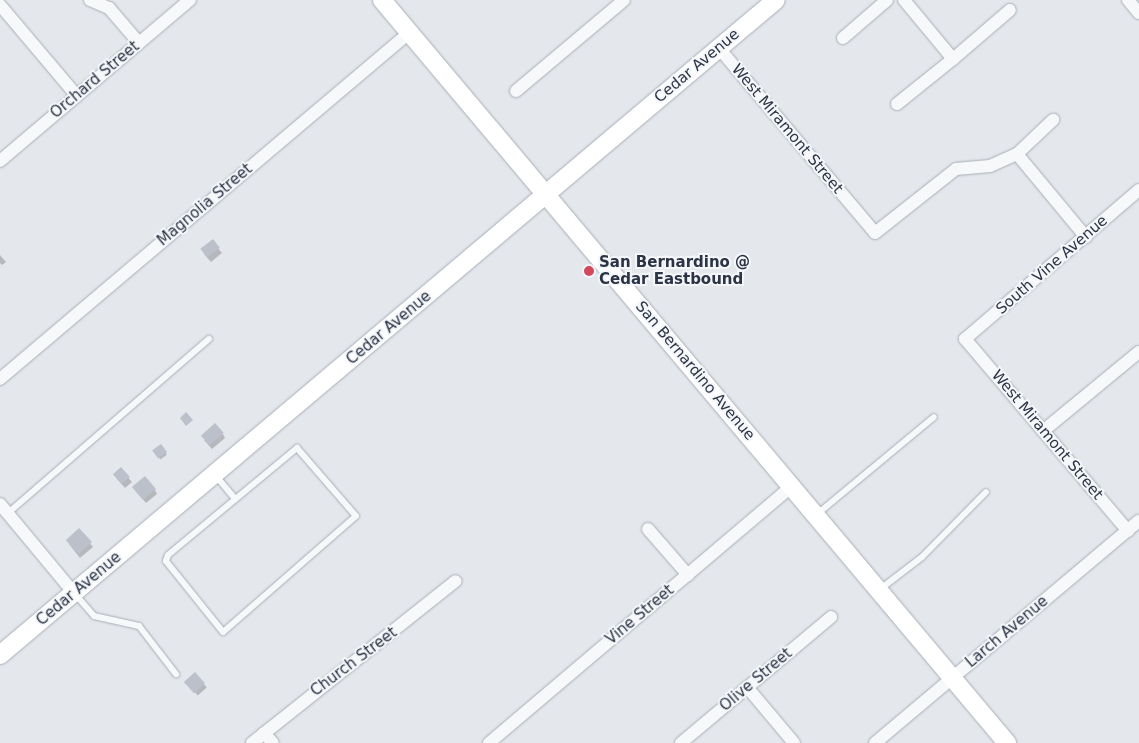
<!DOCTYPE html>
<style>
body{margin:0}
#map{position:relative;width:1139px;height:743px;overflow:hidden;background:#e4e7ec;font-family:"DejaVu Sans",sans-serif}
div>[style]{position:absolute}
.shadow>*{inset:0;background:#0003;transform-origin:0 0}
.building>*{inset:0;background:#bbc0ca;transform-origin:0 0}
.roads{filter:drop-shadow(0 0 1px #a9aeb7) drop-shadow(0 0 1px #a9aeb7)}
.lane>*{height:6px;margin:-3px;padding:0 3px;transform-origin:3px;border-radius:3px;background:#f7f8fa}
.street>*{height:12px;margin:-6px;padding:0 6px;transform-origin:6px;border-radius:6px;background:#f7f8fa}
.secondary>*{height:18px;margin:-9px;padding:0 9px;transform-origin:9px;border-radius:9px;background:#fff}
.dots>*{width:14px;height:14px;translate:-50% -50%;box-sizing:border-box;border:2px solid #f4f6f9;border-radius:50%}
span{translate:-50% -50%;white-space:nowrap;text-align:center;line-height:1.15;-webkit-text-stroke:4px #f4f6f9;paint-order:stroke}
.street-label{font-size:15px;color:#2b3445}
.poi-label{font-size:15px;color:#2b3445;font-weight:700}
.left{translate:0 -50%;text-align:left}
</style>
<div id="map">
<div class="shadow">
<i style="clip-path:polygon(212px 241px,222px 253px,211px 262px,204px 254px)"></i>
<i style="clip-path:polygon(0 255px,6px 262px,2px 265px,0 263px)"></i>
<i style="clip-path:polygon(223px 434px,225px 438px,212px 449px,204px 440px)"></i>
<i style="left:160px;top:445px;width:12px;height:8px;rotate:55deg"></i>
<i style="clip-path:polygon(121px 469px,132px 482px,125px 488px,117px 479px)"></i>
<i style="clip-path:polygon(155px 490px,157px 494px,146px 503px,136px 491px)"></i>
<i style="clip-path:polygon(79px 529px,93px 547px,80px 558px,69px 544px)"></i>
<i style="left:195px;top:674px;width:18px;height:12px;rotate:49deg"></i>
</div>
<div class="building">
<i style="left:213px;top:239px;width:11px;height:16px;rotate:52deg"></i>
<i style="clip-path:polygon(186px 412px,193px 420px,186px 426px,180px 418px)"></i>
<i style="left:215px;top:423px;width:13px;height:19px;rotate:48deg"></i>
<i style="left:161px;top:444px;width:10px;height:11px;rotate:53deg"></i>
<i style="left:121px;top:467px;width:13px;height:11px;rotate:48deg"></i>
<i style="left:145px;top:476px;width:17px;height:17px;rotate:50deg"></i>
<i style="left:79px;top:528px;width:19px;height:18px;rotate:47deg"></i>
<i style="left:195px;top:672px;width:15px;height:15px;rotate:48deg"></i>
</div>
<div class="roads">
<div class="lane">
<i style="left:297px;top:448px;width:90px;rotate:49.1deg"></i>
<i style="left:356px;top:516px;width:176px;rotate:138.9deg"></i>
<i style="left:223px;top:632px;width:91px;rotate:-128.8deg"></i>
<i style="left:166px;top:561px;width:6px;rotate:-72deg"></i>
<i style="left:168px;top:555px;width:168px;rotate:-39.7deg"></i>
<i style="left:216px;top:476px;width:30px;rotate:50deg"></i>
<i style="left:8px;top:513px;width:266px;rotate:-40.9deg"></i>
<i style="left:816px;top:515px;width:153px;rotate:-39.7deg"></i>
<i style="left:879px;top:590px;width:54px;rotate:-37.5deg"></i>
<i style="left:922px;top:557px;width:91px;rotate:-45.4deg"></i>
<i style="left:75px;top:594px;width:29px;rotate:49deg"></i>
<i style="left:94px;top:616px;width:46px;rotate:12.5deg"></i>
<i style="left:139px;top:626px;width:61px;rotate:52.4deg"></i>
</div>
<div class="street">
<i style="left:90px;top:0;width:21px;rotate:23deg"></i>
<i style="left:109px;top:8px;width:46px;rotate:49.4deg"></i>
<i style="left:904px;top:0;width:77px;rotate:50.3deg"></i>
<i style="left:953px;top:59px;width:75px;rotate:-40.7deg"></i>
<i style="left:1128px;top:0;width:17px;rotate:50deg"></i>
<i style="left:0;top:5px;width:119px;rotate:49.8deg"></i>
<i style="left:843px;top:38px;width:58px;rotate:-40.8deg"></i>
<i style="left:718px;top:47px;width:243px;rotate:49.8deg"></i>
<i style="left:875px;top:233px;width:103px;rotate:-38.3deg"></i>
<i style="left:956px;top:169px;width:34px;rotate:-5deg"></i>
<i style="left:990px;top:166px;width:30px;rotate:-24deg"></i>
<i style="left:1017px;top:154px;width:50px;rotate:-43.4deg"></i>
<i style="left:516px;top:91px;width:141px;rotate:-40.1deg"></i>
<i style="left:897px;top:104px;width:72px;rotate:-38.8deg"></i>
<i style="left:1017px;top:154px;width:108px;rotate:50.3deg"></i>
<i style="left:0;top:161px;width:249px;rotate:-40.3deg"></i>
<i style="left:0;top:379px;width:537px;rotate:-40.24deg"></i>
<i style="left:1043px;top:431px;width:124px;rotate:-39.5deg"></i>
<i style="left:0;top:504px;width:116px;rotate:50.3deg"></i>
<i style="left:648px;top:529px;width:61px;rotate:49deg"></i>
<i style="left:1128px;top:531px;width:252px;rotate:-130.3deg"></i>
<i style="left:965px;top:339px;width:229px;rotate:-40.6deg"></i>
<i style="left:747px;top:687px;width:73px;rotate:50deg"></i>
<i style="left:264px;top:733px;width:13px;rotate:48deg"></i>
<i style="left:252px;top:743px;width:260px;rotate:-38.5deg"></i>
<i style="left:489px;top:743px;width:396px;rotate:-40.3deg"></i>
<i style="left:681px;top:743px;width:196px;rotate:-40deg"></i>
<i style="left:875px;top:743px;width:345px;rotate:-40.1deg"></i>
</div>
<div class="secondary">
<i style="left:382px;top:0;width:971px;rotate:49.93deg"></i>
<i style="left:0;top:655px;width:1015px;rotate:-40.17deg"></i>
</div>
</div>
<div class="dots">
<i style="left:589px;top:271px;background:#d1495b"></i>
</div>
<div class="street-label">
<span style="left:697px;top:66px;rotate:-40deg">Cedar Avenue</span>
<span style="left:95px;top:80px;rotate:-40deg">Orchard Street</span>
<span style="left:787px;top:129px;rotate:50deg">West Miramont Street</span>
<span style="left:205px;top:205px;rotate:-40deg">Magnolia Street</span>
<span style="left:1052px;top:265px;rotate:-41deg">South Vine Avenue</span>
<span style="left:389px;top:328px;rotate:-40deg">Cedar Avenue</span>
<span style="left:695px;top:371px;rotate:50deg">San Bernardino Avenue</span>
<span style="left:1047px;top:435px;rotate:50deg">West Miramont Street</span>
<span style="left:79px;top:589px;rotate:-40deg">Cedar Avenue</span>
<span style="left:640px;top:615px;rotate:-40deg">Vine Street</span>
<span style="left:1007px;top:632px;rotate:-40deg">Larch Avenue</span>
<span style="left:354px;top:662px;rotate:-37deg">Church Street</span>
<span style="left:756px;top:680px;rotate:-40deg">Olive Street</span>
</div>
<div class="poi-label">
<span class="left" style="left:599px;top:271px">San Bernardino @<br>Cedar Eastbound</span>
</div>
</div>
